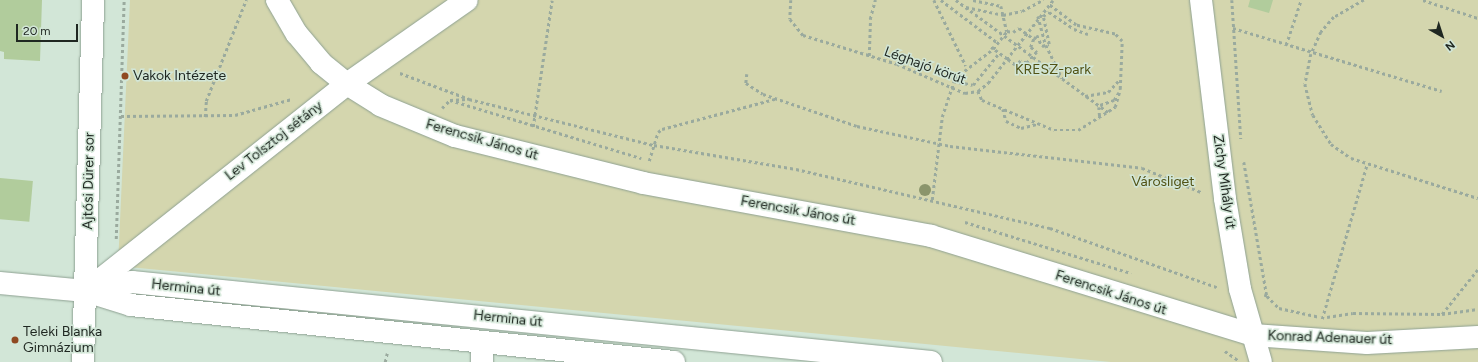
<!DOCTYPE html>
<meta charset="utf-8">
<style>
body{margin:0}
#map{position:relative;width:1478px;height:362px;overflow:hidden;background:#d2e6d7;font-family:Figtree,sans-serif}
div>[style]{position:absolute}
.green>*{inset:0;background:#d4d6ae}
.building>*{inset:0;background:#b1cc9c;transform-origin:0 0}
.path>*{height:2.5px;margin-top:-1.25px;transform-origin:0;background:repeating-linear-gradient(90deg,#9aaa9e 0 3px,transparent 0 6px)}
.roads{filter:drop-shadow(0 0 1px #8ea192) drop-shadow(0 0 1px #8ea192)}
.minor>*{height:22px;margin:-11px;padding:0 11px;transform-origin:11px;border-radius:11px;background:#fff}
.trees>*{width:12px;height:12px;margin:-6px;border-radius:50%;background:#8b956c}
.dots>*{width:11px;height:11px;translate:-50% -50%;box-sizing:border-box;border:2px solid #d2e6d7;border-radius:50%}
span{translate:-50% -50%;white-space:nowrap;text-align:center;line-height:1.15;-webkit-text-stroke:3px #d2e6d7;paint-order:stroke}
.street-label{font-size:14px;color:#1f2721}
.park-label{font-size:14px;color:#515214}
.poi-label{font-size:14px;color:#1f2721}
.left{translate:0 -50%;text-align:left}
.north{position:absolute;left:1422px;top:16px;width:40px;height:40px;-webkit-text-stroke:3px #d2e6d7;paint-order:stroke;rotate:141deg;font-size:11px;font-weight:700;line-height:16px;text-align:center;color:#1f2721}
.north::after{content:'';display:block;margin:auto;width:14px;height:18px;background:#1f2721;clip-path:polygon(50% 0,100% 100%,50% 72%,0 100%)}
.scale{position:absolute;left:16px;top:24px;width:62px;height:18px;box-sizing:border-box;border:2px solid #1f2721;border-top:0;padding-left:5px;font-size:12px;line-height:14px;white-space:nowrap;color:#1f2721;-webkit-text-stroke:3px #d2e6d7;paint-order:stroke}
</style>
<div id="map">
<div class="green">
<i style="clip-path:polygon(130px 0,1478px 0,1478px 362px,1111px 362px,118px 266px)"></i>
</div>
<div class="building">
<i style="clip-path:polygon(0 0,42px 0,40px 61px,4px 59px,4px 52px,0 51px)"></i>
<i style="clip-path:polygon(1250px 0,1273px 0,1269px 13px,1248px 7px)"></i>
<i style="left:0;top:178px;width:33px;height:41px;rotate:5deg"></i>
</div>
<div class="path">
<i style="left:791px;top:0;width:19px;rotate:93deg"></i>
<i style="left:790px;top:19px;width:21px;rotate:51deg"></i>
<i style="left:803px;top:35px;width:98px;rotate:17.1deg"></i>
<i style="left:897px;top:64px;width:74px;rotate:23.1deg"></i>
<i style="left:965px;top:93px;width:13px;rotate:-9deg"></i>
<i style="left:978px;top:91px;width:13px;rotate:-39deg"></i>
<i style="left:988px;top:83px;width:105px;rotate:-51.9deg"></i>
<i style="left:934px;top:0;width:73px;rotate:64.1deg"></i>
<i style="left:941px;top:0;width:71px;rotate:37deg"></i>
<i style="left:956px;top:0;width:190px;rotate:36.4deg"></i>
<i style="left:973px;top:0;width:29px;rotate:12deg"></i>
<i style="left:1001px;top:6px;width:26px;rotate:77deg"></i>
<i style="left:1232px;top:0;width:139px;rotate:86.3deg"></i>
<i style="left:1364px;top:0;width:34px;rotate:150deg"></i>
<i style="left:1334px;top:17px;width:20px;rotate:131deg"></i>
<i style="left:1321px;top:32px;width:24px;rotate:114deg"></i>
<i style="left:1311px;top:54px;width:31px;rotate:101deg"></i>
<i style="left:1305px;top:84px;width:32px;rotate:76deg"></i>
<i style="left:1313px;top:115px;width:34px;rotate:58deg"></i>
<i style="left:1331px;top:144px;width:24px;rotate:35deg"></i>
<i style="left:1351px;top:158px;width:133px;rotate:17.5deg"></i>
<i style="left:1423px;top:0;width:58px;rotate:18.1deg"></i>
<i style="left:966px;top:7px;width:38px;rotate:12deg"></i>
<i style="left:1003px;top:15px;width:19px;rotate:-12deg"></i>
<i style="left:1022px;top:11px;width:24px;rotate:-28deg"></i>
<i style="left:1038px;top:16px;width:30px;rotate:75deg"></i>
<i style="left:1046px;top:45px;width:37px;rotate:64deg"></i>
<i style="left:1233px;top:28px;width:218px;rotate:16.8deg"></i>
<i style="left:1034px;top:39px;width:5px;rotate:-53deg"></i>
<i style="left:1037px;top:35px;width:12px;rotate:66deg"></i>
<i style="left:1042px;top:46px;width:7px;rotate:-16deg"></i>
<i style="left:1049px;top:44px;width:29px;rotate:-102deg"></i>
<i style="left:1043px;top:16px;width:7px;rotate:-34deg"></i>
<i style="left:1049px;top:12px;width:30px;rotate:34deg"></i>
<i style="left:1074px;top:29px;width:15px;rotate:20deg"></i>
<i style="left:1286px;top:45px;width:47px;rotate:-71.6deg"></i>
<i style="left:869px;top:56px;width:37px;rotate:-88deg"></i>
<i style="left:870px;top:19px;width:20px;rotate:-75deg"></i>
<i style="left:400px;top:73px;width:74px;rotate:20.6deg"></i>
<i style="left:469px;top:99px;width:191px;rotate:14deg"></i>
<i style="left:654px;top:145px;width:144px;rotate:9.6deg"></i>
<i style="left:796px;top:169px;width:261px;rotate:13.1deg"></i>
<i style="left:1050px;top:228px;width:177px;rotate:19.5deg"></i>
<i style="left:747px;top:74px;width:9px;rotate:96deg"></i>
<i style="left:746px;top:83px;width:20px;rotate:33deg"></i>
<i style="left:763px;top:94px;width:99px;rotate:18.8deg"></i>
<i style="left:857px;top:126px;width:95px;rotate:12.1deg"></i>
<i style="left:950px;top:146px;width:193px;rotate:6.5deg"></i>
<i style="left:1142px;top:168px;width:64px;rotate:22.1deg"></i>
<i style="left:953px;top:81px;width:20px;rotate:11deg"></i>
<i style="left:973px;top:85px;width:41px;rotate:-50.9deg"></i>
<i style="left:978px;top:91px;width:10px;rotate:66deg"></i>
<i style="left:982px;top:100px;width:78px;rotate:22.6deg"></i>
<i style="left:1054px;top:130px;width:24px"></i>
<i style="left:1078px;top:130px;width:44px;rotate:-31.9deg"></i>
<i style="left:1115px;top:107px;width:19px;rotate:-74deg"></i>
<i style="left:1120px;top:89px;width:48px;rotate:-87.6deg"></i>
<i style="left:1122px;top:41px;width:10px;rotate:-135deg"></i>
<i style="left:1115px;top:34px;width:40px;rotate:-167deg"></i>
<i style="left:1076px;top:25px;width:35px;rotate:-143deg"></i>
<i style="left:1085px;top:96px;width:23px;rotate:-10deg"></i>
<i style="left:1108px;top:92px;width:18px;rotate:-47deg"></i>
<i style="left:450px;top:100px;width:200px;rotate:16.9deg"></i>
<i style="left:1100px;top:105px;width:15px;rotate:-20deg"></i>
<i style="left:1114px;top:100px;width:9px;rotate:-58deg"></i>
<i style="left:1099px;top:107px;width:12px;rotate:85deg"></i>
<i style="left:442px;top:108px;width:11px;rotate:-45deg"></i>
<i style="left:450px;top:100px;width:17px;rotate:-3deg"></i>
<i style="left:1003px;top:109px;width:12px;rotate:76deg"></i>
<i style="left:1006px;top:121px;width:17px;rotate:25deg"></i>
<i style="left:1021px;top:128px;width:16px;rotate:-14deg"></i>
<i style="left:121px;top:116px;width:114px;rotate:-0.5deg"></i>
<i style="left:235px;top:115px;width:59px;rotate:-15.7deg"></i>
<i style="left:205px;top:117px;width:16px;rotate:-86deg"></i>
<i style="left:206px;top:101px;width:109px;rotate:-68.4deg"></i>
<i style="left:533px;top:127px;width:128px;rotate:-81.5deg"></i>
<i style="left:649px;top:161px;width:30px;rotate:-73deg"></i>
<i style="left:658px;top:132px;width:5px;rotate:-37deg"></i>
<i style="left:662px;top:129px;width:117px;rotate:-14.9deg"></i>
<i style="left:1244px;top:162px;width:136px;rotate:80.3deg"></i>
<i style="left:1267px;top:296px;width:3px;rotate:-162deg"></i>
<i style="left:932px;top:200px;width:84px;rotate:-83.1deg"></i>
<i style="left:942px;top:117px;width:41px;rotate:-71.6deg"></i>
<i style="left:955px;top:78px;width:48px;rotate:-37.3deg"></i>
<i style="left:993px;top:49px;width:23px;rotate:-52deg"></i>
<i style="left:1007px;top:31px;width:6px;rotate:9deg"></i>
<i style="left:1013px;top:32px;width:7px;rotate:-34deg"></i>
<i style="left:1019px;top:28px;width:19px;rotate:36deg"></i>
<i style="left:1034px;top:39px;width:9px;rotate:111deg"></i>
<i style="left:1031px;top:47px;width:8px;rotate:40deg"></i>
<i style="left:1037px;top:52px;width:15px;rotate:132deg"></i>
<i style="left:1027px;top:63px;width:6px;rotate:-162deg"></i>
<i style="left:1021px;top:61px;width:7px;rotate:146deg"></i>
<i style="left:1015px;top:65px;width:10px;rotate:-143deg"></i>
<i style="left:1007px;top:59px;width:17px;rotate:-144deg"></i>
<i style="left:993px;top:49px;width:3px;rotate:-135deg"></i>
<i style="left:965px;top:222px;width:174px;rotate:17.1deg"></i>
<i style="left:116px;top:239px;width:239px;rotate:-88.1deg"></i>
<i style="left:1267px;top:296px;width:17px;rotate:45deg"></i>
<i style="left:1279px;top:308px;width:42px;rotate:12.4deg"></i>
<i style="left:1442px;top:314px;width:58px;rotate:-51.3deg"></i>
<i style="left:1327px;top:317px;width:26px;rotate:-9deg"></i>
<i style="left:1353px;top:313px;width:89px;rotate:0.6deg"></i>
<i style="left:1442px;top:314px;width:36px;rotate:-8deg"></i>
<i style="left:1322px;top:319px;width:161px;rotate:-73.8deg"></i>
<i style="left:1225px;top:351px;width:16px;rotate:35deg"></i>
<i style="left:385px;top:362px;width:9px;rotate:-77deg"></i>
</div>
<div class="roads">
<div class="minor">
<i style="left:277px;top:0;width:39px;rotate:60deg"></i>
<i style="left:297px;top:34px;width:38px;rotate:50deg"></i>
<i style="left:321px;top:63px;width:33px;rotate:39deg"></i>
<i style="left:347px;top:84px;width:39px;rotate:32deg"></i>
<i style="left:380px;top:105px;width:81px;rotate:22.5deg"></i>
<i style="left:455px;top:136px;width:194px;rotate:14deg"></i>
<i style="left:643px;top:183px;width:293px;rotate:10.4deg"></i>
<i style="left:931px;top:236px;width:337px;rotate:17.1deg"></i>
<i style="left:1253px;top:335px;width:114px;rotate:4deg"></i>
<i style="left:1367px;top:343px;width:111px;rotate:-3.1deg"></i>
<i style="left:1201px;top:0;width:200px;rotate:83.1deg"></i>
<i style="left:1225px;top:199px;width:91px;rotate:80.5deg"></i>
<i style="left:1240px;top:289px;width:76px;rotate:74deg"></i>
<i style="left:0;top:283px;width:86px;rotate:5.3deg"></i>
<i style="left:86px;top:291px;width:47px;rotate:17.3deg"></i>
<i style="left:131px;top:305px;width:546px;rotate:5.99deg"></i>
<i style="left:87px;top:290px;width:332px;rotate:-38.4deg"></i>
<i style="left:347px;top:84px;width:146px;rotate:-35deg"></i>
<i style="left:86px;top:291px;width:47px;rotate:-11.1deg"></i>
<i style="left:132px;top:282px;width:803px;rotate:5.72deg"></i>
<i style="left:482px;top:342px;width:20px;rotate:90deg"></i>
<i style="left:83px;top:362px;width:362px;rotate:-88.4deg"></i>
</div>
</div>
<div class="trees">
<i style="left:925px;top:190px"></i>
</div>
<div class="dots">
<i style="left:125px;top:76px;background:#8f4921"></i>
<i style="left:15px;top:340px;background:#8f4921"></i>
</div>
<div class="street-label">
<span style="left:925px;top:66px;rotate:20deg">Léghajó körút</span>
<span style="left:482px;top:140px;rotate:16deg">Ferencsik János út</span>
<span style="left:274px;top:141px;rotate:-38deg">Lev Tolsztoj sétány</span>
<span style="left:89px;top:181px;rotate:-89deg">Ajtósi Dürer sor</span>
<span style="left:1224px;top:182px;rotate:82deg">Zichy Mihály út</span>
<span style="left:798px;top:211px;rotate:10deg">Ferencsik János út</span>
<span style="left:186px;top:288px;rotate:6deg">Hermina út</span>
<span style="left:1111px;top:293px;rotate:18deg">Ferencsik János út</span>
<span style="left:508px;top:319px;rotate:6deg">Hermina út</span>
<span style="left:1330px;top:338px;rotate:2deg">Konrad Adenauer út</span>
</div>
<div class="park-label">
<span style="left:1053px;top:70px">KRESZ-park</span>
<span style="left:1163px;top:182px">Városliget</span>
</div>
<div class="poi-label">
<span class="left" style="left:133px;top:76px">Vakok Intézete</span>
<span class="left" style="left:23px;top:340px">Teleki Blanka<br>Gimnázium</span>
</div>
<div class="north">N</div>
<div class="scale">20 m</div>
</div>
